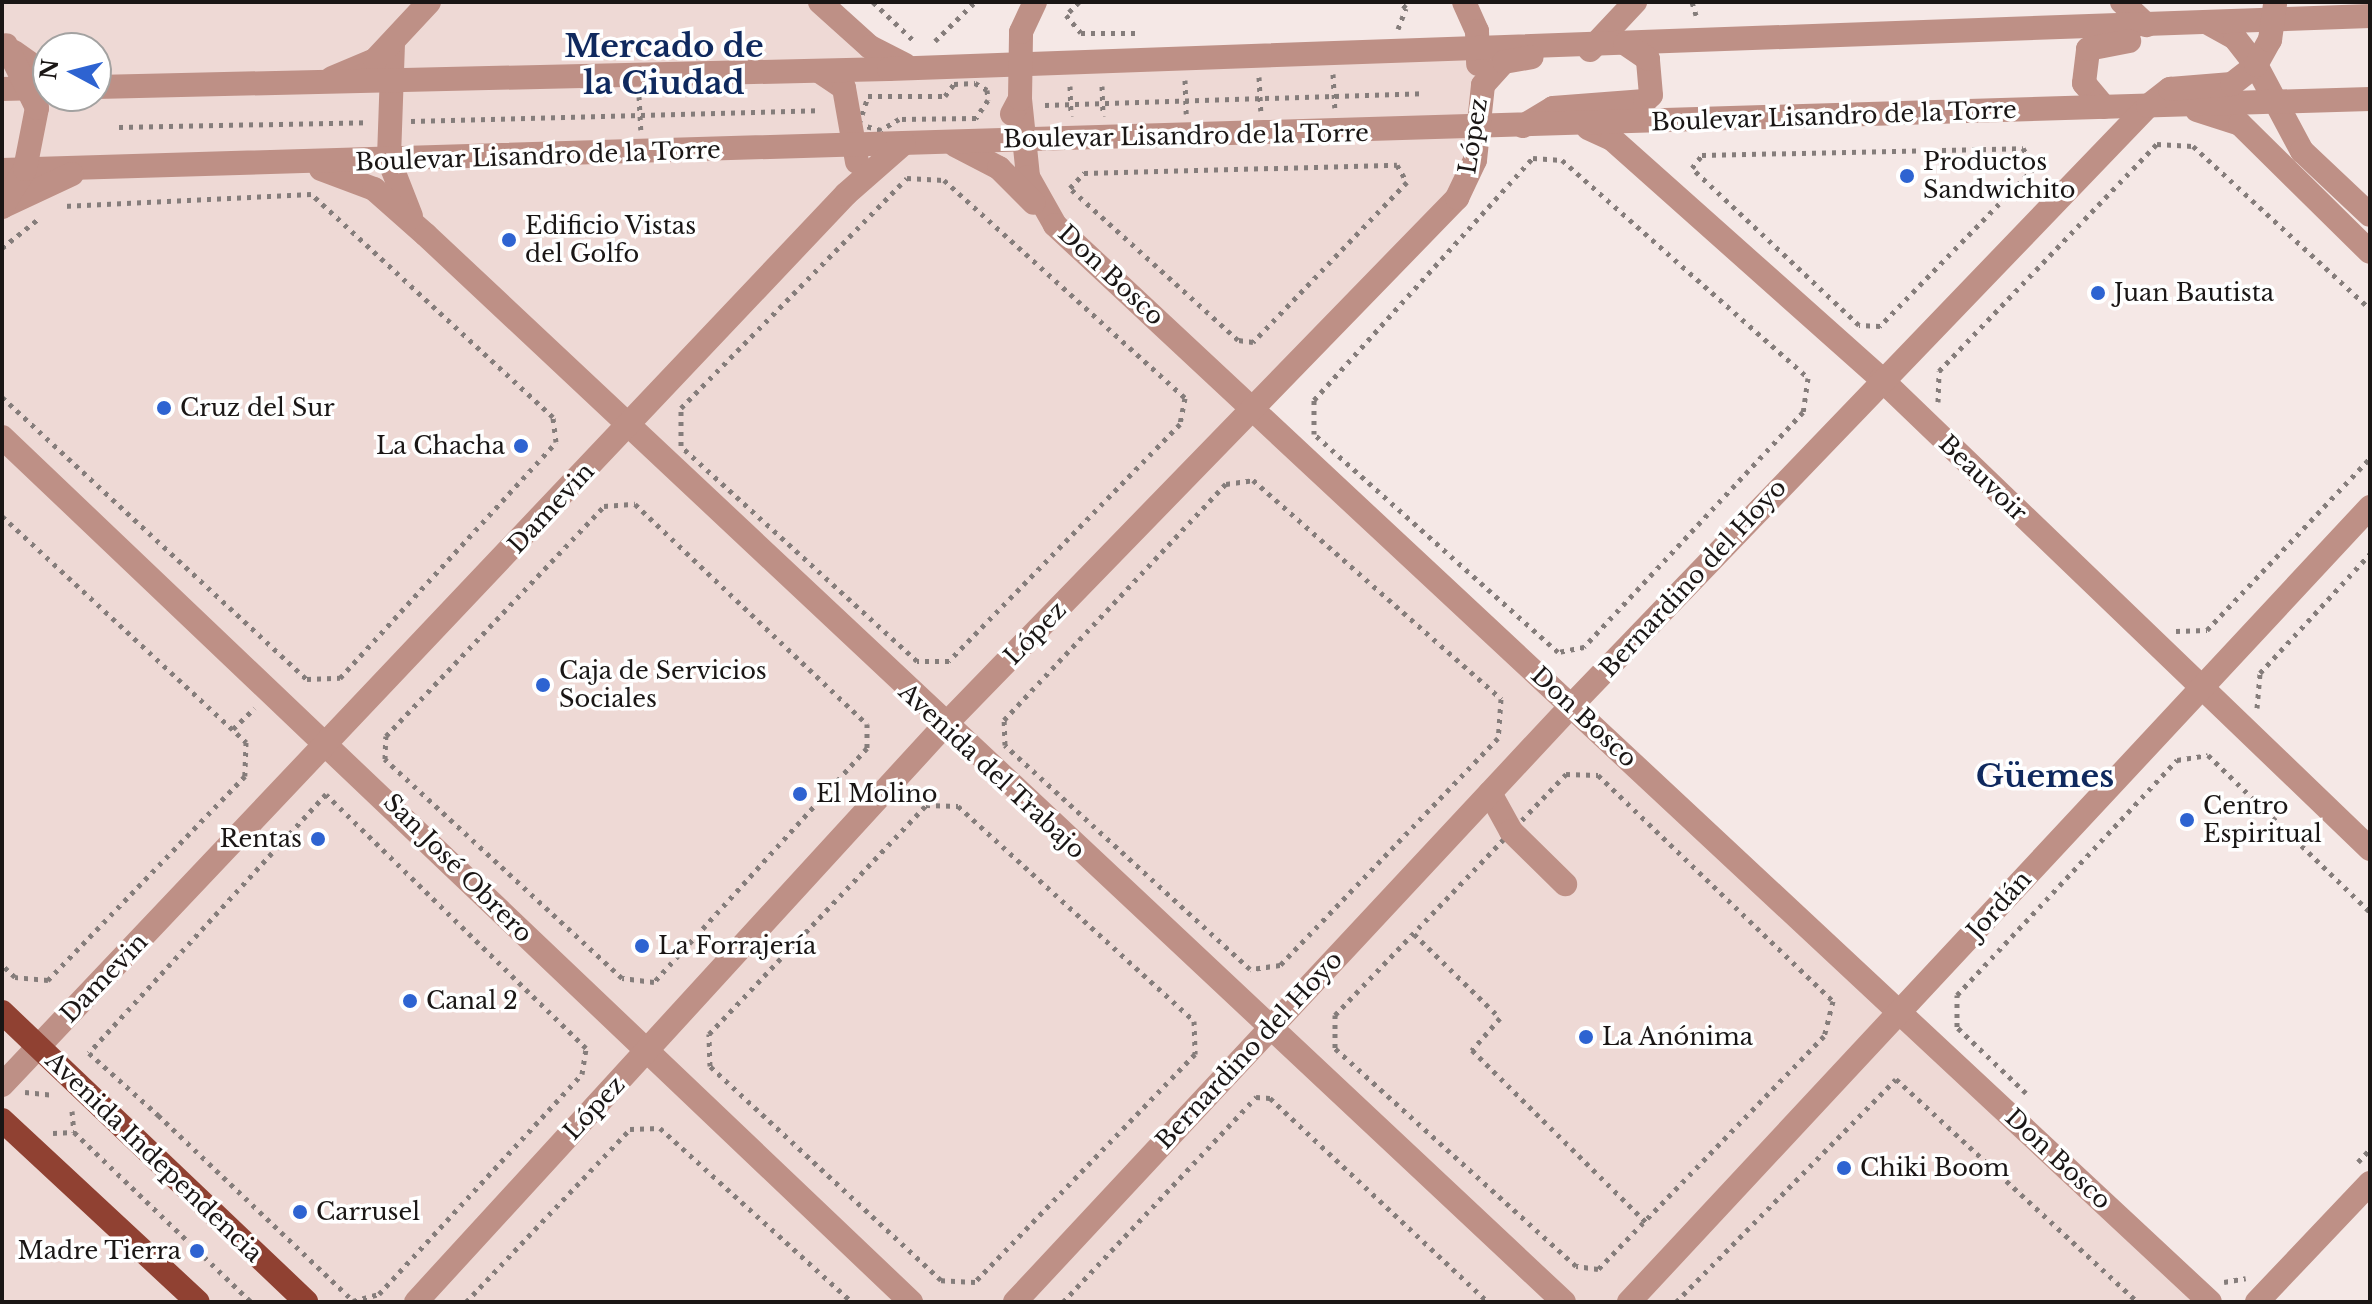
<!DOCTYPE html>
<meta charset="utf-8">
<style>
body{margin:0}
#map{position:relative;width:2372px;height:1304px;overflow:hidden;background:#f5e8e6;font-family:"Libre Baskerville",serif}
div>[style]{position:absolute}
.built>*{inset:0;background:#eed9d5}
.path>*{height:5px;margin-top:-2.5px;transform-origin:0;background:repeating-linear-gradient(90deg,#857d7b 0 4px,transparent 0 10px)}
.minor>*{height:24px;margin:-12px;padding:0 12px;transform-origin:12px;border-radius:12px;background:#be9086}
.major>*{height:24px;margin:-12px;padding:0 12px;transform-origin:12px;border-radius:12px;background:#904132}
.dots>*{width:22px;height:22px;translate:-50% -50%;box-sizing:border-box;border:4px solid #fff;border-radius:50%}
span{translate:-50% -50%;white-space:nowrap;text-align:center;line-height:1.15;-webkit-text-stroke:7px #fff;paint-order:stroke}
.street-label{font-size:24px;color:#1a1615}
.poi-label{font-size:24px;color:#1a1615}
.left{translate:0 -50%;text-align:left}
.right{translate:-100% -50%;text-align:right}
.district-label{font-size:32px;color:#0f295e;font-weight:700}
.frame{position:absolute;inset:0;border:4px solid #1a1615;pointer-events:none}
.north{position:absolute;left:32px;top:32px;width:80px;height:80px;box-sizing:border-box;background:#fff;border:2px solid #a3a2a1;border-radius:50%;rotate:277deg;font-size:22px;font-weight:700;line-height:32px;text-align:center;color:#1a1615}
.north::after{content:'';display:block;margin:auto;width:28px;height:36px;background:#2e63d1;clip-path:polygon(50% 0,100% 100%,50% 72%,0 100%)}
</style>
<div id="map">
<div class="built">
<i style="clip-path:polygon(evenodd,2px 2px,820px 2px,884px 57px,1478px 48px,1470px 178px,1254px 405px,2210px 1302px,2px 1302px,2px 2px,48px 48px,96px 48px,96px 96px,48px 96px,48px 48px)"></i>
</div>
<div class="path">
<i style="left:873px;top:2px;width:55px;rotate:43.5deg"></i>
<i style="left:1079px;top:2px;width:18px;rotate:135deg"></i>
<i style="left:1066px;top:15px;width:23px;rotate:50deg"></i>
<i style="left:1081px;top:33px;width:59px"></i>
<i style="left:1692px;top:2px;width:14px;rotate:73deg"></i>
<i style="left:1398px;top:29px;width:22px;rotate:-69deg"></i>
<i style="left:1406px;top:8px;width:8px;rotate:-135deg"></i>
<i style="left:935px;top:41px;width:56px;rotate:-44.3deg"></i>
<i style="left:1333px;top:74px;width:34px;rotate:87deg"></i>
<i style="left:1259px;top:77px;width:34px;rotate:87deg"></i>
<i style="left:1185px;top:80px;width:34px;rotate:88deg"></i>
<i style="left:975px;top:83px;width:14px;rotate:30deg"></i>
<i style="left:987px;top:90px;width:10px;rotate:84deg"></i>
<i style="left:988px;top:100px;width:22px;rotate:124deg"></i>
<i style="left:976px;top:118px;width:77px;rotate:179.3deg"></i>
<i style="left:899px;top:119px;width:21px;rotate:149deg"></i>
<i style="left:881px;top:130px;width:23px;rotate:-165deg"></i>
<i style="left:859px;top:124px;width:29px;rotate:-72deg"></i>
<i style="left:868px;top:96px;width:77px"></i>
<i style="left:945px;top:96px;width:15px;rotate:-53deg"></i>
<i style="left:954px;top:84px;width:21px;rotate:-3deg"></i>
<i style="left:1070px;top:86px;width:30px;rotate:88deg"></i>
<i style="left:1102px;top:86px;width:30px;rotate:88deg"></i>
<i style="left:639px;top:96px;width:34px;rotate:87deg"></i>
<i style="left:1045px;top:105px;width:378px;rotate:-1.8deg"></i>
<i style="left:411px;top:121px;width:407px;rotate:-1.5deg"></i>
<i style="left:119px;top:127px;width:250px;rotate:-1.1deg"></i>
<i style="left:2023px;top:148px;width:23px;rotate:61deg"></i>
<i style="left:2034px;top:168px;width:221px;rotate:134.3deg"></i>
<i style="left:1880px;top:326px;width:21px;rotate:-177deg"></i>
<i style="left:1859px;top:325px;width:229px;rotate:-136.8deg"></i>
<i style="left:1692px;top:168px;width:16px;rotate:-52deg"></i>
<i style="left:1702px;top:155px;width:321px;rotate:-1.2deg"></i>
<i style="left:1533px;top:158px;width:29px;rotate:4deg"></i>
<i style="left:1562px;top:160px;width:329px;rotate:41.5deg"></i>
<i style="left:1808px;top:378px;width:34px;rotate:98deg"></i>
<i style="left:1803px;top:412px;width:321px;rotate:133deg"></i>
<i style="left:1584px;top:647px;width:26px;rotate:169deg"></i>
<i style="left:1558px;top:652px;width:327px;rotate:-138.2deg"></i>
<i style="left:1314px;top:434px;width:34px;rotate:-90deg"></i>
<i style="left:1314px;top:400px;width:326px;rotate:-47.9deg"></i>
<i style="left:1397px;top:165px;width:20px;rotate:60deg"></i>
<i style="left:1407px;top:182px;width:222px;rotate:133.9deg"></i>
<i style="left:1253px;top:342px;width:15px;rotate:-172deg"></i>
<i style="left:1238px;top:340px;width:227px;rotate:-137.9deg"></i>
<i style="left:1070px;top:188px;width:21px;rotate:-47deg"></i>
<i style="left:1084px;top:173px;width:313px;rotate:-1.5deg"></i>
<i style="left:907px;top:178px;width:37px;rotate:3deg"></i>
<i style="left:944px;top:180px;width:325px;rotate:42.1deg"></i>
<i style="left:1185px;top:398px;width:26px;rotate:101deg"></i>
<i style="left:1180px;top:424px;width:331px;rotate:134.3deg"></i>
<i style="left:949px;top:661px;width:32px;rotate:180deg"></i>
<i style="left:917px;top:661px;width:319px;rotate:-137.7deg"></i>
<i style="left:681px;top:446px;width:38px;rotate:-90deg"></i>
<i style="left:681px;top:408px;width:322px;rotate:-45.5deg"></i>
<i style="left:2px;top:248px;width:45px;rotate:-38.7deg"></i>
<i style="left:2px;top:397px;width:415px;rotate:42.8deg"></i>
<i style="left:307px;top:679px;width:33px;rotate:-2deg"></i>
<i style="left:340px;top:678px;width:320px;rotate:-47.5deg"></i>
<i style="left:556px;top:442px;width:25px;rotate:-97deg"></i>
<i style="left:553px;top:417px;width:329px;rotate:-137.3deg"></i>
<i style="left:311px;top:194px;width:248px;rotate:177.2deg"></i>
<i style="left:1938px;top:402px;width:31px;rotate:-88deg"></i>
<i style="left:1939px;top:371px;width:315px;rotate:-46.2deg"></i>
<i style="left:2157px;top:144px;width:36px;rotate:3deg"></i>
<i style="left:2193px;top:146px;width:241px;rotate:42.6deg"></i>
<i style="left:1253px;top:480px;width:331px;rotate:41.4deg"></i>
<i style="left:1501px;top:699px;width:39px;rotate:94deg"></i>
<i style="left:1498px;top:738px;width:315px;rotate:133.8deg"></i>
<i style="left:1280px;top:965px;width:30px;rotate:172deg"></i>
<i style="left:1250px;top:969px;width:332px;rotate:-137.6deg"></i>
<i style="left:1005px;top:745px;width:25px;rotate:-92deg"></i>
<i style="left:1004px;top:720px;width:324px;rotate:-46.8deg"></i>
<i style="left:1226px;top:484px;width:27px;rotate:-8deg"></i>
<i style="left:635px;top:504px;width:320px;rotate:43.5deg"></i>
<i style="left:867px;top:724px;width:24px;rotate:90deg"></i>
<i style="left:867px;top:748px;width:316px;rotate:132.3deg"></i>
<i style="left:654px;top:982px;width:32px;rotate:-173deg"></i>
<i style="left:622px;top:978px;width:323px;rotate:-137.3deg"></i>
<i style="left:385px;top:759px;width:23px;rotate:-88deg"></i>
<i style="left:386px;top:736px;width:317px;rotate:-46.5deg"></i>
<i style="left:604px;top:506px;width:31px;rotate:-4deg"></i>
<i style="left:2px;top:516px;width:333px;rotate:42.8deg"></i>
<i style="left:246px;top:742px;width:34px;rotate:92deg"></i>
<i style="left:245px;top:776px;width:284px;rotate:134deg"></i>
<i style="left:48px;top:980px;width:33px;rotate:-175deg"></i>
<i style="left:15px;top:977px;width:18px;rotate:-137deg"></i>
<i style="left:2176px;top:631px;width:31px;rotate:-2deg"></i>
<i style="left:2207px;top:630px;width:237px;rotate:-46.5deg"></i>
<i style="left:2257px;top:708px;width:35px;rotate:-85deg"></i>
<i style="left:2260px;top:673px;width:162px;rotate:-47.3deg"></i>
<i style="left:233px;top:729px;width:30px;rotate:-44deg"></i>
<i style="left:1566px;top:774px;width:32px;rotate:2deg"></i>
<i style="left:1598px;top:775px;width:326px;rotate:43.9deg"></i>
<i style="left:1833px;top:1001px;width:36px;rotate:104deg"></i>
<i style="left:1824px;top:1036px;width:325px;rotate:134.1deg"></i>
<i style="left:1598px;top:1269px;width:22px;rotate:-172deg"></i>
<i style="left:1576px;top:1266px;width:325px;rotate:-137.9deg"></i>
<i style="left:1335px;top:1048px;width:33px;rotate:-90deg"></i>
<i style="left:1335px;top:1015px;width:334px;rotate:-46.2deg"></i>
<i style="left:926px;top:805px;width:32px;rotate:2deg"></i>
<i style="left:958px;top:806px;width:319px;rotate:42.3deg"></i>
<i style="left:1194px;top:1021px;width:33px;rotate:88deg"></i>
<i style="left:1195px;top:1054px;width:317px;rotate:134deg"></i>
<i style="left:975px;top:1282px;width:34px;rotate:-177deg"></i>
<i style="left:941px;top:1280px;width:315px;rotate:-137.2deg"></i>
<i style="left:710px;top:1066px;width:32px;rotate:-92deg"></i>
<i style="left:709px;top:1034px;width:315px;rotate:-46.5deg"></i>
<i style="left:1414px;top:934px;width:120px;rotate:44.3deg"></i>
<i style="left:1500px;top:1018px;width:43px;rotate:131.2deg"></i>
<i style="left:1472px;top:1050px;width:245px;rotate:44.7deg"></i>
<i style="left:25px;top:1092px;width:27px;rotate:6deg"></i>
<i style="left:2026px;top:1093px;width:95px;rotate:-136.3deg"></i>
<i style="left:1957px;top:1027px;width:32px;rotate:-90deg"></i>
<i style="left:1957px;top:995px;width:322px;rotate:-46.9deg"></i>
<i style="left:2177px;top:760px;width:31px;rotate:-9deg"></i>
<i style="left:2208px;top:755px;width:226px;rotate:44.1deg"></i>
<i style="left:72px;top:1111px;width:21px;rotate:85deg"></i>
<i style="left:74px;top:1132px;width:245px;rotate:43.8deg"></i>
<i style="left:53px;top:1133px;width:21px;rotate:-3deg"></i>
<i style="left:2358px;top:1162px;width:18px;rotate:-47deg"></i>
<i style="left:2224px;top:1282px;width:22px;rotate:-10deg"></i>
<i style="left:353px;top:1301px;width:27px;rotate:-15deg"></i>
<i style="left:379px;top:1294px;width:299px;rotate:-47.3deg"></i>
<i style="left:582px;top:1074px;width:26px;rotate:-81deg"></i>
<i style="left:586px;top:1048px;width:363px;rotate:-135.7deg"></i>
<i style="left:326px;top:794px;width:351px;rotate:132.5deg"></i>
<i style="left:89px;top:1053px;width:93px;rotate:41.9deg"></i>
<i style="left:158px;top:1115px;width:269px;rotate:43.6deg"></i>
<i style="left:353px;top:1301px;width:1px;rotate:45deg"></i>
<i style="left:466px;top:1302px;width:238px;rotate:-46.5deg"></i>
<i style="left:630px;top:1129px;width:30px;rotate:-2deg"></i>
<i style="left:660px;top:1128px;width:259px;rotate:42.2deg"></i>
<i style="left:1063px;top:1302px;width:282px;rotate:-46.7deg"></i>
<i style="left:1256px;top:1097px;width:14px;rotate:4deg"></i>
<i style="left:1270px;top:1098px;width:299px;rotate:43.1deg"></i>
<i style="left:1676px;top:1302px;width:313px;rotate:-45.4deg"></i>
<i style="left:1896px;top:1079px;width:329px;rotate:42.7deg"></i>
</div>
<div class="minor">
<i style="left:820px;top:2px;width:67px;rotate:42deg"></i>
<i style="left:870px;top:47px;width:39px;rotate:27deg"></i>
<i style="left:1464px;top:2px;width:32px;rotate:66deg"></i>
<i style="left:1477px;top:31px;width:33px;rotate:88deg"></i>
<i style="left:2122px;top:2px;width:34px;rotate:43deg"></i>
<i style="left:2208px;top:23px;width:31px;rotate:29deg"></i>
<i style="left:2235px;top:38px;width:34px;rotate:52deg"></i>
<i style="left:2256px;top:65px;width:98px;rotate:61.9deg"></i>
<i style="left:2302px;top:151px;width:93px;rotate:43.3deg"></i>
<i style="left:393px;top:43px;width:117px;rotate:92deg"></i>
<i style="left:389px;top:160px;width:60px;rotate:68.6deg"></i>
<i style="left:1590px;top:50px;width:66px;rotate:-46.8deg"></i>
<i style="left:14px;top:52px;width:42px;rotate:35.2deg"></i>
<i style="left:819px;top:71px;width:30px;rotate:34deg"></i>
<i style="left:844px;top:88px;width:75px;rotate:80deg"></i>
<i style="left:332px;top:78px;width:47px;rotate:-22.7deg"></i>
<i style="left:375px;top:60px;width:79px;rotate:-47deg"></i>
<i style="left:96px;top:87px;width:793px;rotate:-1.3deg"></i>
<i style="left:889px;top:69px;width:1482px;rotate:-2.05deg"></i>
<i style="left:2px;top:89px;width:40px;rotate:-1.4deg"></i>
<i style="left:1020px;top:99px;width:78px;rotate:84.1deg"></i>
<i style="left:1028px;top:177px;width:55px;rotate:60.6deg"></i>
<i style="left:1055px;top:225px;width:1579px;rotate:43deg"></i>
<i style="left:2104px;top:107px;width:31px;rotate:-130deg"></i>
<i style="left:2084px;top:83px;width:34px;rotate:-83deg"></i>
<i style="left:2088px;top:49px;width:42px;rotate:-11deg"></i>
<i style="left:2197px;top:110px;width:45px;rotate:18deg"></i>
<i style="left:2240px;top:124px;width:182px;rotate:44.6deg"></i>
<i style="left:1012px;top:114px;width:17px;rotate:-62deg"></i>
<i style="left:1020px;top:99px;width:67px;rotate:-89.1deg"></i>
<i style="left:1021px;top:32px;width:33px;rotate:-65deg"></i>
<i style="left:1523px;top:126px;width:35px;rotate:-31deg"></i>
<i style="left:1553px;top:108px;width:92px;rotate:-4.4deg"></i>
<i style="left:1645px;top:101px;width:8px;rotate:-45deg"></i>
<i style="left:1651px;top:95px;width:36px;rotate:-95deg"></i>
<i style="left:1648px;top:59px;width:27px;rotate:-146deg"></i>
<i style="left:1588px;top:128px;width:26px;rotate:25deg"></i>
<i style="left:1612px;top:139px;width:361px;rotate:41.7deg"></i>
<i style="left:1881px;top:379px;width:678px;rotate:43.86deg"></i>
<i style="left:955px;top:145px;width:50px;rotate:27.6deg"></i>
<i style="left:999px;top:168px;width:49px;rotate:45deg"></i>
<i style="left:321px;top:169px;width:57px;rotate:20.7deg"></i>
<i style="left:374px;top:189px;width:69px;rotate:41.5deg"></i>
<i style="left:426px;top:235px;width:1560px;rotate:43.16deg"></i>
<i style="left:2px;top:170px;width:2369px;rotate:-1.72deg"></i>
<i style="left:4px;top:206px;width:75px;rotate:-25.2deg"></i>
<i style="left:2px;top:207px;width:44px;rotate:-58.8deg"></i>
<i style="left:25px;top:169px;width:62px;rotate:-78.9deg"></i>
<i style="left:37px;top:108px;width:70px;rotate:-116.2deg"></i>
<i style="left:2px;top:437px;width:1255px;rotate:43.58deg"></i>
<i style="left:1490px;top:793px;width:43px;rotate:61.1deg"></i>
<i style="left:1511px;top:831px;width:76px;rotate:44.5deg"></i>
<i style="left:2px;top:1085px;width:1227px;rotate:-46.55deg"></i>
<i style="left:846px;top:194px;width:77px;rotate:-41.3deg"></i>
<i style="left:416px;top:1302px;width:780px;rotate:-47.49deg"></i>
<i style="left:943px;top:727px;width:738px;rotate:-45.82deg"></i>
<i style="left:1457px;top:198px;width:42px;rotate:-64.7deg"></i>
<i style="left:1475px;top:160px;width:75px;rotate:-83.9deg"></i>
<i style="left:1483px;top:85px;width:31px;rotate:-48deg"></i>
<i style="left:1504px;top:62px;width:28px;rotate:-10deg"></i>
<i style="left:1015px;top:1302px;width:816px;rotate:-46.99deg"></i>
<i style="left:1572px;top:705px;width:831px;rotate:-46.12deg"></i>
<i style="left:2148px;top:106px;width:28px;rotate:-38deg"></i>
<i style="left:2170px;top:89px;width:62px;rotate:-4.6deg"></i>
<i style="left:2232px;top:84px;width:31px;rotate:-38deg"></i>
<i style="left:2256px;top:65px;width:29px;rotate:-61deg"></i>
<i style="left:2270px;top:40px;width:36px;rotate:-82deg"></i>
<i style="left:1629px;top:1302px;width:1087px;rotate:-47.01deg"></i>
<i style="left:2257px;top:1302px;width:164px;rotate:-46.5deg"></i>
</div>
<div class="major">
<i style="left:2px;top:1012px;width:420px;rotate:43.6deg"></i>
<i style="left:2px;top:1120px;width:267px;rotate:42.9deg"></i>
</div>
<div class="dots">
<i style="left:1907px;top:176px;background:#2e63d1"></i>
<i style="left:509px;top:240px;background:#2e63d1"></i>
<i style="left:2098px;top:293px;background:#2e63d1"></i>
<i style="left:164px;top:408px;background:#2e63d1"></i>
<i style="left:521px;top:446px;background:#2e63d1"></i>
<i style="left:543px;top:685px;background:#2e63d1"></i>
<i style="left:800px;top:794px;background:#2e63d1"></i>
<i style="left:2187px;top:820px;background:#2e63d1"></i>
<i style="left:318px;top:839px;background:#2e63d1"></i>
<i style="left:642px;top:946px;background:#2e63d1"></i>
<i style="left:410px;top:1001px;background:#2e63d1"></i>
<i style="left:1586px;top:1037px;background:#2e63d1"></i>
<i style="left:1844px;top:1168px;background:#2e63d1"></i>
<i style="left:300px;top:1212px;background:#2e63d1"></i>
<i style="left:197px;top:1251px;background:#2e63d1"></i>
</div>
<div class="street-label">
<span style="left:1834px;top:116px;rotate:-2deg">Boulevar Lisandro de la Torre</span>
<span style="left:1186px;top:136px;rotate:-1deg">Boulevar Lisandro de la Torre</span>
<span style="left:1473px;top:136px;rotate:-81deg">López</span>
<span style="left:538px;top:156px;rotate:-2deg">Boulevar Lisandro de la Torre</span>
<span style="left:1111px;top:275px;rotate:43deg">Don Bosco</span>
<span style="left:1983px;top:478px;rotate:44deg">Beauvoir</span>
<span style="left:551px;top:508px;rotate:-47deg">Damevin</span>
<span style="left:1693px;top:578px;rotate:-47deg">Bernardino del Hoyo</span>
<span style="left:1035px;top:633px;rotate:-46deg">López</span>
<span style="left:1584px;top:717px;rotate:43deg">Don Bosco</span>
<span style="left:992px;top:771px;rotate:43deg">Avenida del Trabajo</span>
<span style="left:458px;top:868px;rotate:45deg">San José Obrero</span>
<span style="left:1999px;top:905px;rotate:-48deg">Jordán</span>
<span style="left:104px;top:978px;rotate:-46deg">Damevin</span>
<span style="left:1249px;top:1050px;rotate:-47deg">Bernardino del Hoyo</span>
<span style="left:594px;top:1108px;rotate:-47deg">López</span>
<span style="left:154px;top:1157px;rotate:44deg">Avenida Independencia</span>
<span style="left:2058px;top:1159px;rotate:43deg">Don Bosco</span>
</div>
<div class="poi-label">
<span class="left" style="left:1923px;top:176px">Productos<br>Sandwichito</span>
<span class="left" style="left:525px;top:240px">Edificio Vistas<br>del Golfo</span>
<span class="left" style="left:2114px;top:293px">Juan Bautista</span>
<span class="left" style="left:180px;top:408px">Cruz del Sur</span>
<span class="right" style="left:505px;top:446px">La Chacha</span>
<span class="left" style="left:559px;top:685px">Caja de Servicios<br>Sociales</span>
<span class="left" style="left:816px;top:794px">El Molino</span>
<span class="left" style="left:2203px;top:820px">Centro<br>Espiritual</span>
<span class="right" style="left:302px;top:839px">Rentas</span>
<span class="left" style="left:658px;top:946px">La Forrajería</span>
<span class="left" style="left:426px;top:1001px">Canal 2</span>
<span class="left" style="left:1602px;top:1037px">La Anónima</span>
<span class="left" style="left:1860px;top:1168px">Chiki Boom</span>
<span class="left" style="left:316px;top:1212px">Carrusel</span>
<span class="right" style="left:181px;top:1251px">Madre Tierra</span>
</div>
<div class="district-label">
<span style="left:664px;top:65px">Mercado de<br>la Ciudad</span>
<span style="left:2045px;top:776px">Güemes</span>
</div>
<div class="frame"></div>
<div class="north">N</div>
</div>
